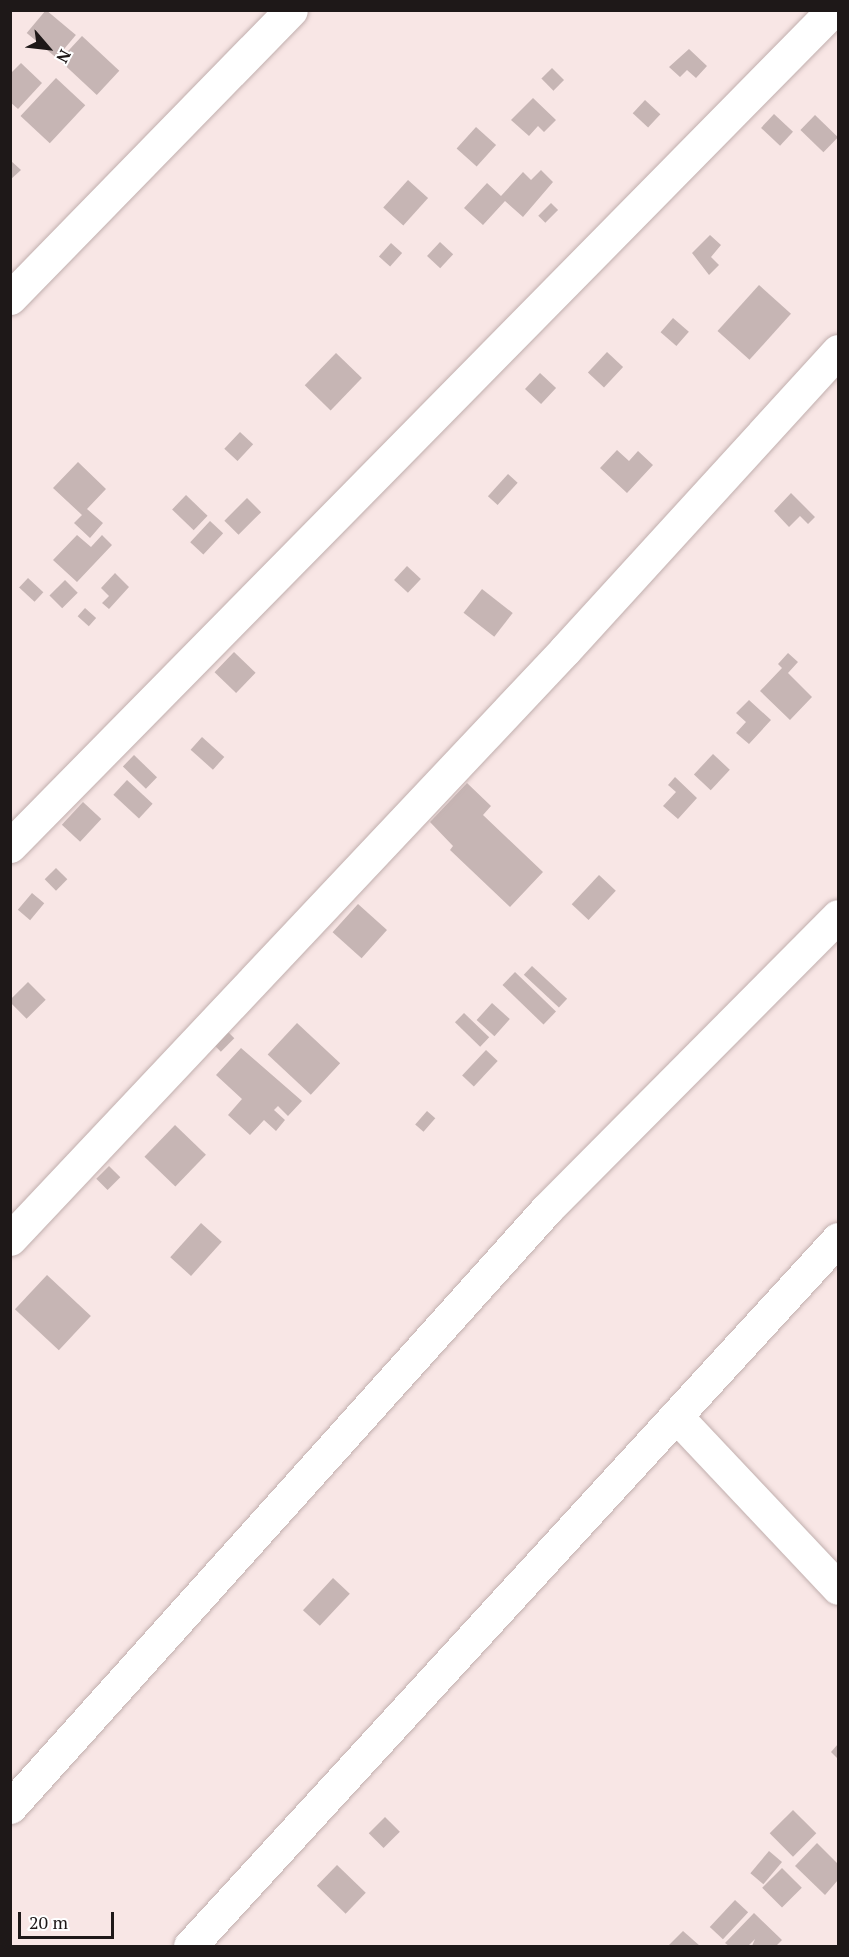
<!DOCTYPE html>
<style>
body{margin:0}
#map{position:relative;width:849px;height:1957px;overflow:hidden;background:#f8e6e5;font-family:"PT Serif",serif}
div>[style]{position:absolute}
.building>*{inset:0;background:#c6b5b4;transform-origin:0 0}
.roads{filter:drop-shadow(0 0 2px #c1afae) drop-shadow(0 0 2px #c1afae)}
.minor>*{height:33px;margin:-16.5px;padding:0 16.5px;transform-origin:16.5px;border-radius:16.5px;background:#fff}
span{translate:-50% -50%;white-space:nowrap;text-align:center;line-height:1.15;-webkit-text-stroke:4.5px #fff;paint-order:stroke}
.frame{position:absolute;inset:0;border:12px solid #1e1818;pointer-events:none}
.north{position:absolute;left:18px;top:18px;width:60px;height:60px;-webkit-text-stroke:4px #fff;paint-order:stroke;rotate:118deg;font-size:16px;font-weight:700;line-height:24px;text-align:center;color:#1e1818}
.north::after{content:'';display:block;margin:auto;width:21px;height:27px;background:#1e1818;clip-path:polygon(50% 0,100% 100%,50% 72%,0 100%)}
.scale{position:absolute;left:18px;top:1912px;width:96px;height:27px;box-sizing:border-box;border:3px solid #1e1818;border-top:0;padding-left:8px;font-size:18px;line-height:21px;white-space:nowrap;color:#1e1818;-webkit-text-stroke:4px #fff;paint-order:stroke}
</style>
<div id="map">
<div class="building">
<i style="left:46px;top:10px;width:39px;height:30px;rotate:40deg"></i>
<i style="left:82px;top:36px;width:51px;height:33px;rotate:43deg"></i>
<i style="clip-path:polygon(689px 49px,707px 66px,696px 78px,687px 70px,680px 77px,669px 67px)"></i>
<i style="clip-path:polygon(21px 63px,42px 83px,18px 109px,10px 102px,10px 74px)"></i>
<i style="left:552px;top:68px;width:17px;height:15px;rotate:45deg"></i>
<i style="left:56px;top:78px;width:40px;height:52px;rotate:43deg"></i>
<i style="clip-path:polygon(533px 98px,556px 120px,544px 132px,538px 126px,529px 136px,511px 120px)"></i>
<i style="left:645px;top:100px;width:21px;height:18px;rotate:43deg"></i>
<i style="left:774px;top:114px;width:26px;height:19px;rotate:43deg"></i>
<i style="left:815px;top:115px;width:32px;height:21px;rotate:44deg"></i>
<i style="left:476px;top:127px;width:27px;height:29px;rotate:42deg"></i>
<i style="clip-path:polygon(10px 160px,21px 170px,10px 180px)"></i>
<i style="clip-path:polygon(541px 170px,553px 182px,523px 217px,505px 201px,483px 225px,464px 208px,487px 183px,501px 196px,523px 172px,531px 180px)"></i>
<i style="left:408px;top:180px;width:27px;height:37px;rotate:42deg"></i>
<i style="left:551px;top:203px;width:10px;height:18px;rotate:45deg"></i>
<i style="clip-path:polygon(710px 235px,721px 245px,711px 257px,719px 265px,709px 275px,692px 253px)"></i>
<i style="left:440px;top:242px;width:18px;height:19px;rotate:43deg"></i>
<i style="left:391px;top:243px;width:15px;height:18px;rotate:42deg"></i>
<i style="left:759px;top:285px;width:43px;height:62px;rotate:42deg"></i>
<i style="left:673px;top:318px;width:21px;height:19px;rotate:41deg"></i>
<i style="left:607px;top:352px;width:22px;height:28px;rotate:43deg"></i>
<i style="left:336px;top:353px;width:36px;height:45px;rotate:44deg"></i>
<i style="left:540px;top:373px;width:22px;height:22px;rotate:43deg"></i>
<i style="left:240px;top:432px;width:18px;height:23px;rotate:43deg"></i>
<i style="clip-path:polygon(617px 450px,629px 461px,638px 451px,653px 465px,627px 493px,600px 468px)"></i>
<i style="clip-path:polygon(78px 462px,106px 489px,87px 509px,103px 523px,90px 538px,74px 523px,82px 515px,53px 488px)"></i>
<i style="left:508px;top:474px;width:13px;height:30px;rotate:42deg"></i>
<i style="clip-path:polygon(791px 493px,815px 517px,808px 524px,800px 516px,789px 527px,774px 511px)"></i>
<i style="left:186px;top:495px;width:30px;height:20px;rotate:44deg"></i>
<i style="left:247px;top:498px;width:20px;height:32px;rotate:45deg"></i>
<i style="left:210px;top:521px;width:18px;height:29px;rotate:43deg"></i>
<i style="clip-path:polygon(77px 535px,91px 547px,102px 535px,112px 545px,77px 582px,53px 560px)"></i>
<i style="left:407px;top:566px;width:19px;height:19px;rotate:43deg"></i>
<i style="clip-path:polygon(115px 573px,129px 587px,109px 609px,102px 603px,109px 596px,101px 588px)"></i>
<i style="left:28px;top:578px;width:21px;height:13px;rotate:43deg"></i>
<i style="left:65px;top:580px;width:18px;height:22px;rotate:45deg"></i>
<i style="left:482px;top:589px;width:39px;height:30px;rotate:38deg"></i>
<i style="left:85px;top:608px;width:15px;height:11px;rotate:42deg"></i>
<i style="left:234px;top:652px;width:30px;height:28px;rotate:44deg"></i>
<i style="clip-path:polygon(788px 653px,798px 662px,788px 673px,812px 697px,790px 720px,760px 691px,782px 668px,778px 664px)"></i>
<i style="clip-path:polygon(749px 700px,771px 720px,749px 744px,736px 733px,746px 722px,736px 713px)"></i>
<i style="left:202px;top:737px;width:30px;height:17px;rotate:42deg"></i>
<i style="left:713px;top:754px;width:23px;height:28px;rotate:43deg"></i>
<i style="left:134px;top:755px;width:32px;height:16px;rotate:44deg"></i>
<i style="clip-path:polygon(675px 777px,697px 798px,678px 819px,663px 806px,676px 792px,668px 785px)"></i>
<i style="left:127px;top:780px;width:35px;height:20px;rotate:43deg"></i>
<i style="clip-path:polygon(467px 783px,491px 806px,483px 815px,543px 872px,510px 907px,450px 850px,453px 846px,430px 822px)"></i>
<i style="left:83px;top:802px;width:25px;height:31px;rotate:43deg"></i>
<i style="left:56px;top:868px;width:16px;height:16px;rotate:45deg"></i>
<i style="left:599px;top:875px;width:23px;height:40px;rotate:43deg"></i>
<i style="left:32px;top:893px;width:16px;height:22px;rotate:40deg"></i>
<i style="left:358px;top:904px;width:39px;height:38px;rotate:42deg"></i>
<i style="left:532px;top:966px;width:48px;height:12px;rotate:43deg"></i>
<i style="left:515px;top:972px;width:57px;height:18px;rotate:44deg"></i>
<i style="left:28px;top:982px;width:25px;height:27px;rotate:45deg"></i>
<i style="left:492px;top:1003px;width:24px;height:23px;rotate:42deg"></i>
<i style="left:464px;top:1013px;width:35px;height:13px;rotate:44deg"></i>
<i style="left:297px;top:1023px;width:59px;height:43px;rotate:43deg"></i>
<i style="left:223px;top:1027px;width:16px;height:19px;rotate:45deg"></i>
<i style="clip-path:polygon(241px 1048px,302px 1101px,288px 1116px,278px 1106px,274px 1110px,285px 1120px,276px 1131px,264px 1120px,250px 1135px,228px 1115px,242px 1099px,216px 1075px)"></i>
<i style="left:486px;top:1050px;width:16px;height:35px;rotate:43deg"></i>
<i style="left:427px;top:1111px;width:11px;height:18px;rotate:41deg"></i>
<i style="left:175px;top:1125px;width:43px;height:44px;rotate:44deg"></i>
<i style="left:109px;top:1166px;width:16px;height:18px;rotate:45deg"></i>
<i style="left:201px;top:1223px;width:28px;height:46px;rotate:42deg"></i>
<i style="left:47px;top:1275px;width:60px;height:47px;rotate:43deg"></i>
<i style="left:333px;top:1578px;width:23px;height:44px;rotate:43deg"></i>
<i style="clip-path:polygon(838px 1744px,838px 1759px,831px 1752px)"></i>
<i style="left:793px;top:1810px;width:33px;height:33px;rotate:45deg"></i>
<i style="left:385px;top:1817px;width:21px;height:23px;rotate:45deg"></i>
<i style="clip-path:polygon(817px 1843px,838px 1864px,838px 1880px,825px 1895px,795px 1866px)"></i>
<i style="left:769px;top:1851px;width:17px;height:29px;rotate:40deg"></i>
<i style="left:337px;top:1865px;width:40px;height:29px;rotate:44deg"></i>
<i style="left:782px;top:1868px;width:28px;height:28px;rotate:45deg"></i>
<i style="left:735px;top:1900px;width:18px;height:37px;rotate:43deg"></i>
<i style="clip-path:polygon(754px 1913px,782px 1940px,776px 1946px,752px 1946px,755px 1939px,748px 1946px,729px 1946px,725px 1943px)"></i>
<i style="clip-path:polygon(683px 1931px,700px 1946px,668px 1946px)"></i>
</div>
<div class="roads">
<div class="minor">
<i style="left:10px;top:298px;width:402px;rotate:-45.7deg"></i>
<i style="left:10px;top:846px;width:1173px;rotate:-45.45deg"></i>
<i style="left:10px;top:1239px;width:809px;rotate:-46.7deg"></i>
<i style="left:565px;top:650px;width:405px;rotate:-47.6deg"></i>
<i style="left:676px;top:1416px;width:236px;rotate:46.7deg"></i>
<i style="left:10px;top:1807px;width:802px;rotate:-48.08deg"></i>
<i style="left:546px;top:1210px;width:414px;rotate:-45.2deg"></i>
<i style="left:190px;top:1946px;width:959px;rotate:-47.49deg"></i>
</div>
</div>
<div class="frame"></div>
<div class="north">N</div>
<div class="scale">20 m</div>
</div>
